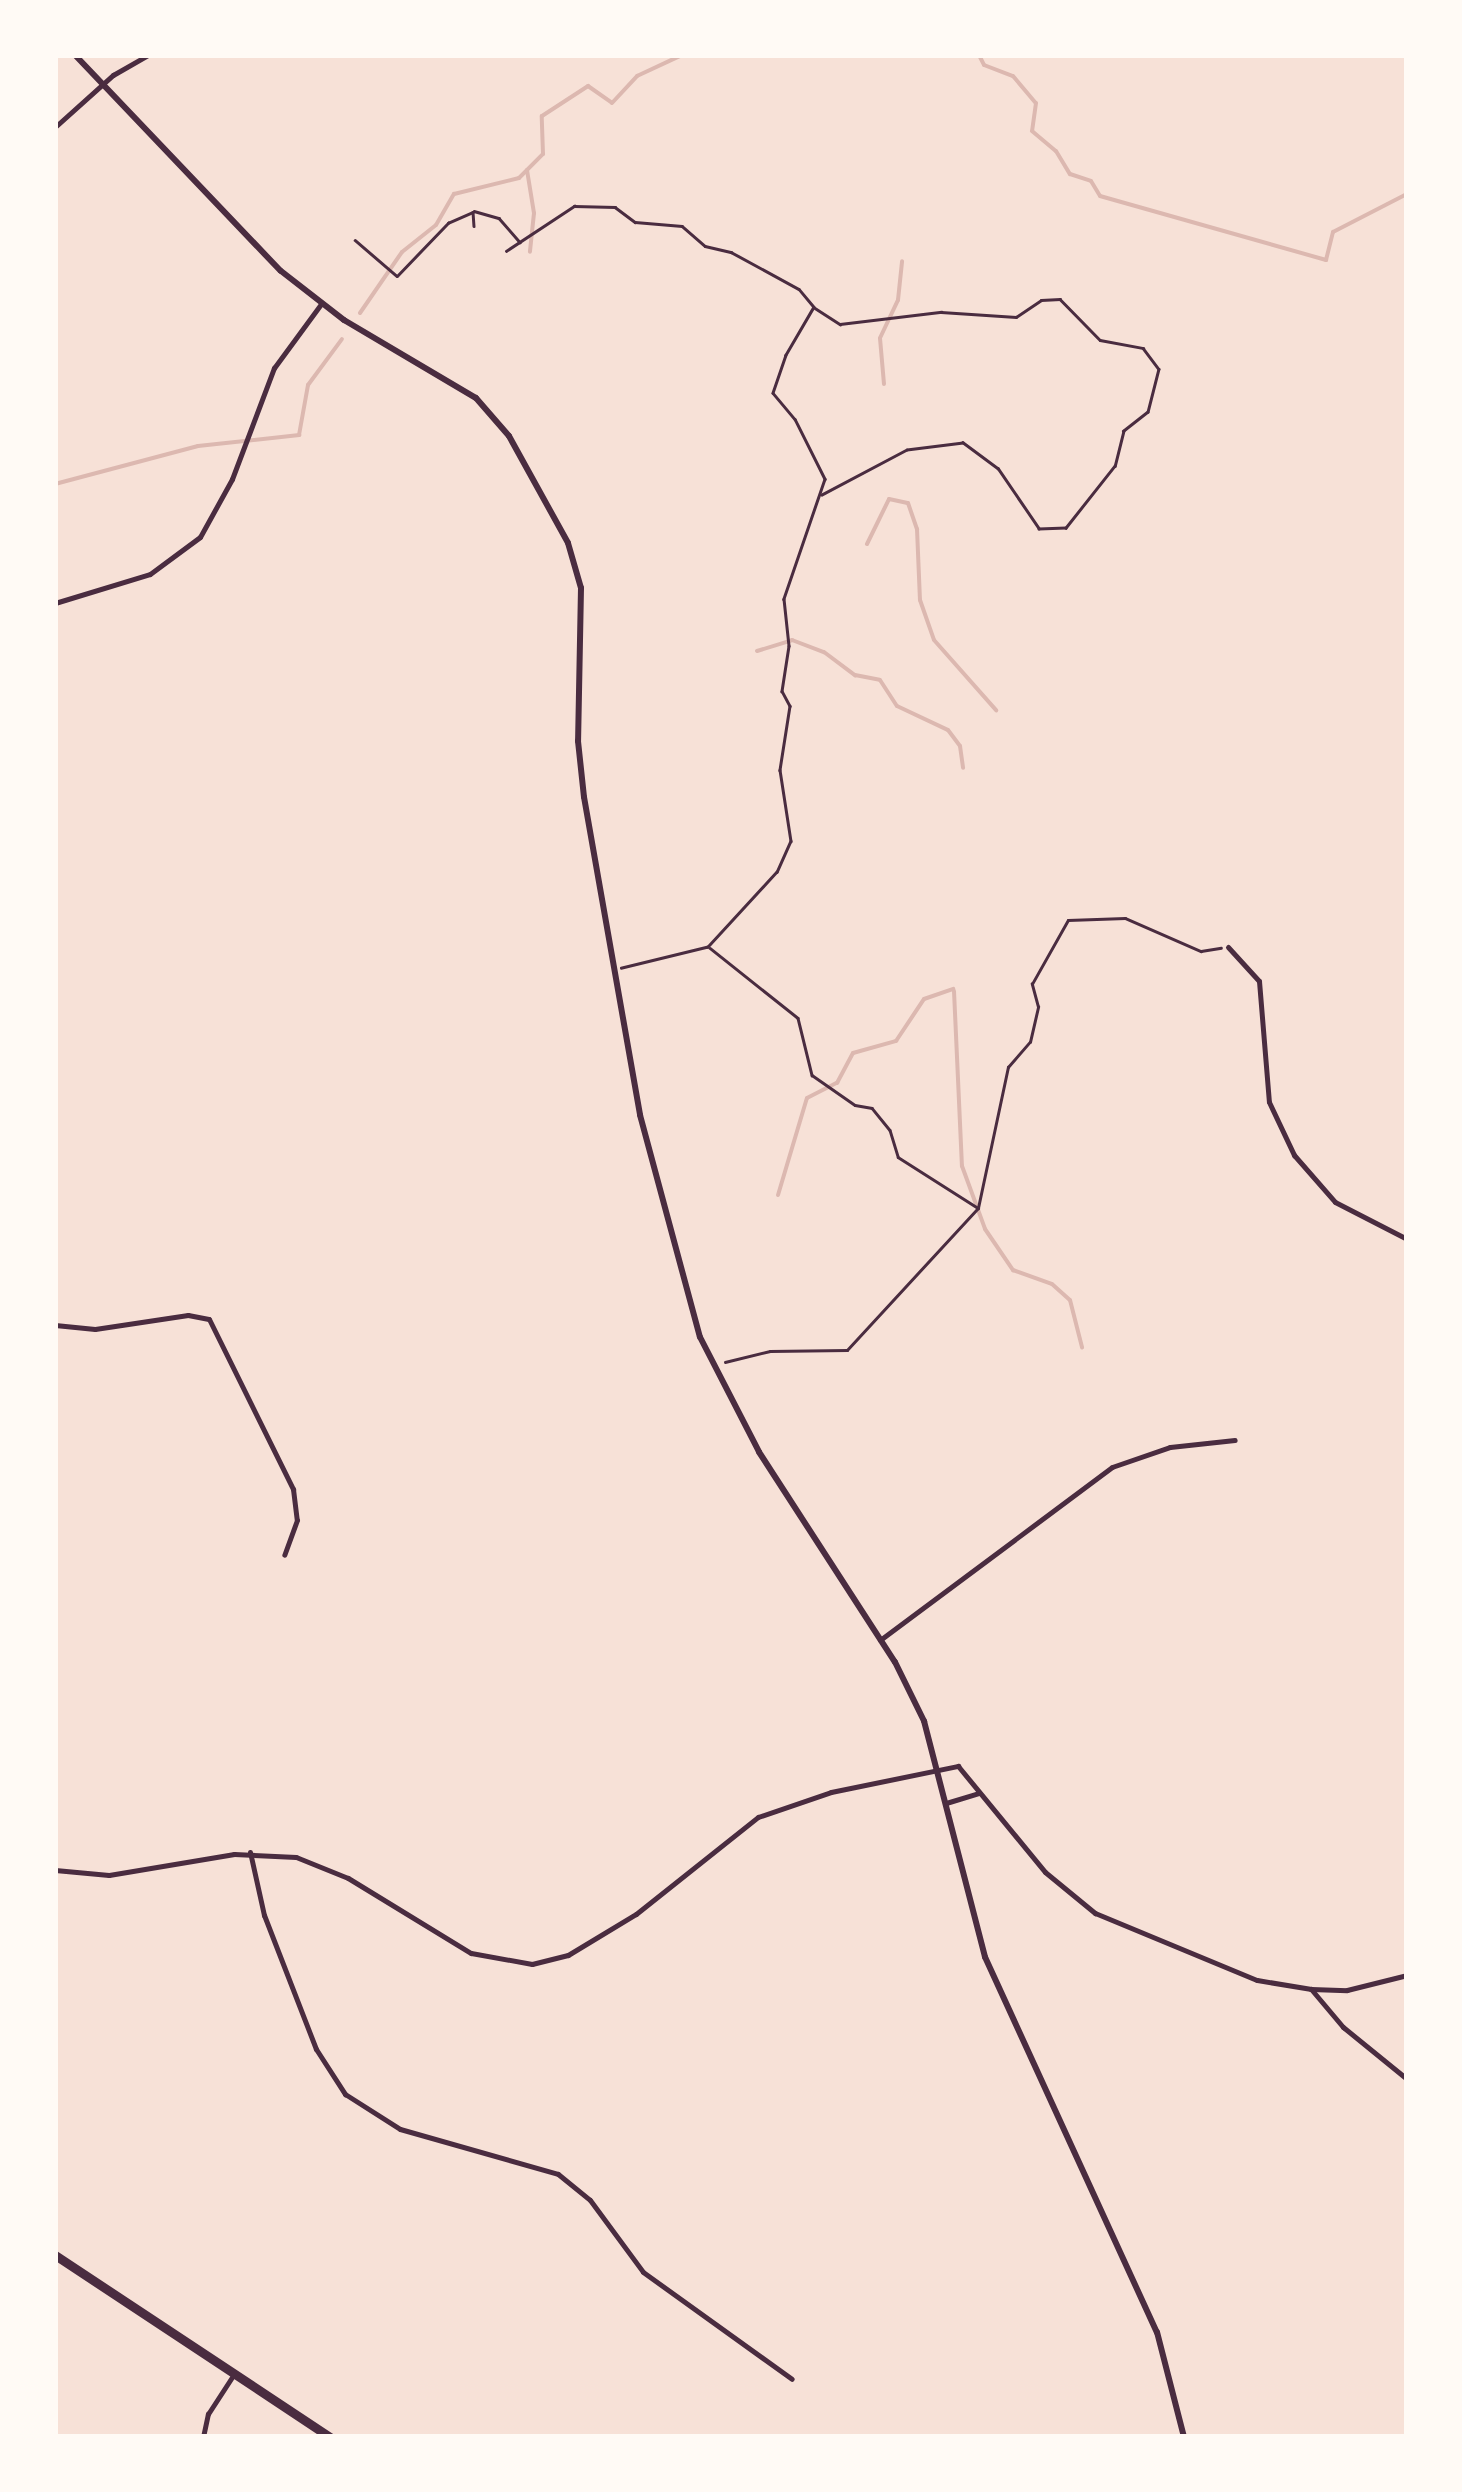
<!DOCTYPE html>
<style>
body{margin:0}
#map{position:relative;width:1462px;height:2492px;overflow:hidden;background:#f7e1d7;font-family:"IBM Plex Sans",sans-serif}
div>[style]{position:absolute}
.stream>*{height:4px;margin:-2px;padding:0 2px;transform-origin:2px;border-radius:2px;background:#dcb8b0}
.path>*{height:2.5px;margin:-1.25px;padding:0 1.25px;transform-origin:1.25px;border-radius:1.25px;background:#4a2c40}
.minor>*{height:5px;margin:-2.5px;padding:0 2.5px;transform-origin:2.5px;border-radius:2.5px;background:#4a2c40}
.tertiary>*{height:6px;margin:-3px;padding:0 3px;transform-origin:3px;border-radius:3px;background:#4a2c40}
.trunk>*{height:9px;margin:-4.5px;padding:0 4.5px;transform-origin:4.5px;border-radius:4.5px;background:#4a2c40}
span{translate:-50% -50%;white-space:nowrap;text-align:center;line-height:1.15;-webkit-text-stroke:8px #fffaf5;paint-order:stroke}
.frame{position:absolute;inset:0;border:58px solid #fffaf5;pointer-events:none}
</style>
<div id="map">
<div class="stream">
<i style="left:979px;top:55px;width:11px;rotate:63deg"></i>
<i style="left:984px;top:65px;width:31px;rotate:21deg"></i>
<i style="left:1013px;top:76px;width:35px;rotate:50deg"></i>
<i style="left:1036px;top:103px;width:28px;rotate:98deg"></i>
<i style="left:1032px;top:131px;width:31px;rotate:40deg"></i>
<i style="left:1056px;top:151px;width:27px;rotate:59deg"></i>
<i style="left:1070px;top:174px;width:22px;rotate:18deg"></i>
<i style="left:1091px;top:181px;width:17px;rotate:59deg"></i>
<i style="left:1100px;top:196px;width:235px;rotate:15.8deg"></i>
<i style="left:1326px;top:260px;width:29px;rotate:-76deg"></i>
<i style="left:1333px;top:232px;width:83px;rotate:-27.2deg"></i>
<i style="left:527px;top:170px;width:44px;rotate:80.8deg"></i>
<i style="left:534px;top:213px;width:39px;rotate:96deg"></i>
<i style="left:360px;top:313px;width:74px;rotate:-55.5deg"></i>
<i style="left:402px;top:252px;width:43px;rotate:-38.5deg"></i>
<i style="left:436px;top:225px;width:36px;rotate:-60deg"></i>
<i style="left:454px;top:194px;width:67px;rotate:-13.8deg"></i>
<i style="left:519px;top:178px;width:34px;rotate:-45deg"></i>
<i style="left:543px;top:154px;width:38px;rotate:-92deg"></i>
<i style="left:542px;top:116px;width:55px;rotate:-33.1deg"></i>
<i style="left:588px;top:86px;width:29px;rotate:35deg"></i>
<i style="left:612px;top:103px;width:37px;rotate:-47deg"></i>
<i style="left:637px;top:76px;width:50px;rotate:-25deg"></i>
<i style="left:884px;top:384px;width:46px;rotate:-95deg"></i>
<i style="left:880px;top:338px;width:42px;rotate:-64.7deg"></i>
<i style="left:898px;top:300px;width:39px;rotate:-84deg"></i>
<i style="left:55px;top:484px;width:148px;rotate:-14.9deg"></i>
<i style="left:198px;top:446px;width:102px;rotate:-6.2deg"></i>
<i style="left:299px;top:435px;width:51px;rotate:-79.8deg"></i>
<i style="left:308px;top:385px;width:57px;rotate:-53.5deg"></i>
<i style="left:867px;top:544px;width:50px;rotate:-63.9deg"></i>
<i style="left:889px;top:499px;width:19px;rotate:12deg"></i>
<i style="left:908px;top:503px;width:28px;rotate:71deg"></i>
<i style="left:917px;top:529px;width:71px;rotate:87.6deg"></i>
<i style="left:920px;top:600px;width:42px;rotate:70.7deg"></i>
<i style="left:934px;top:640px;width:94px;rotate:48.5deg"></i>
<i style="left:757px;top:651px;width:37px;rotate:-17deg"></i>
<i style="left:792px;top:640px;width:34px;rotate:21deg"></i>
<i style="left:824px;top:652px;width:39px;rotate:37deg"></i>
<i style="left:855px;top:675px;width:25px;rotate:11deg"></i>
<i style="left:880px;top:680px;width:31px;rotate:57deg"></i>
<i style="left:897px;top:706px;width:56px;rotate:25.2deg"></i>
<i style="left:948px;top:730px;width:20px;rotate:53deg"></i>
<i style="left:960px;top:746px;width:22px;rotate:82deg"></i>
<i style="left:954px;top:991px;width:175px;rotate:87.4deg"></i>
<i style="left:962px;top:1166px;width:67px;rotate:69.9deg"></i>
<i style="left:985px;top:1229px;width:50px;rotate:55.7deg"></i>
<i style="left:1013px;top:1270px;width:41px;rotate:19.7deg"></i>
<i style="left:1052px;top:1284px;width:24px;rotate:42deg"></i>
<i style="left:1070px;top:1300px;width:49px;rotate:75.7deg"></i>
<i style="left:778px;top:1195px;width:101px;rotate:-73.4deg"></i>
<i style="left:807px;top:1098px;width:34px;rotate:-27deg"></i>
<i style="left:837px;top:1083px;width:34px;rotate:-62deg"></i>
<i style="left:853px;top:1053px;width:45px;rotate:-15.6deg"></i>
<i style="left:896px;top:1041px;width:50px;rotate:-56.3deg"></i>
<i style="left:924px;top:999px;width:31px;rotate:-19deg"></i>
</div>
<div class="path">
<i style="left:474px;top:211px;width:26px;rotate:16deg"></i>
<i style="left:499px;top:218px;width:32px;rotate:49deg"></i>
<i style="left:355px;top:240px;width:55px;rotate:40.6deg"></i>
<i style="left:397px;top:276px;width:74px;rotate:-46.1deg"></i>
<i style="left:448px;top:223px;width:27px;rotate:-24deg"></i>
<i style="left:473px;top:212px;width:14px;rotate:86deg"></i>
<i style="left:506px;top:251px;width:82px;rotate:-33.5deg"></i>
<i style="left:574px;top:206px;width:41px;rotate:1.4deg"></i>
<i style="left:615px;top:207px;width:25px;rotate:37deg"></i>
<i style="left:635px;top:222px;width:47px;rotate:4.9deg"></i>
<i style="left:682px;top:226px;width:30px;rotate:41deg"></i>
<i style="left:705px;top:246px;width:27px;rotate:13deg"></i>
<i style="left:731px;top:252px;width:77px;rotate:28.6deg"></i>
<i style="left:799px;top:289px;width:23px;rotate:50deg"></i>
<i style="left:814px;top:307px;width:56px;rotate:120.3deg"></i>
<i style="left:786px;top:355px;width:40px;rotate:108.9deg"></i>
<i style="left:773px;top:393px;width:34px;rotate:50deg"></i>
<i style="left:795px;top:419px;width:67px;rotate:63.4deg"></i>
<i style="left:825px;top:479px;width:127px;rotate:108.9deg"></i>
<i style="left:784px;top:599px;width:47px;rotate:83.9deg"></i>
<i style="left:789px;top:646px;width:46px;rotate:98.8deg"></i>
<i style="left:782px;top:691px;width:17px;rotate:62deg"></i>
<i style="left:790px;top:706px;width:65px;rotate:98.9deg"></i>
<i style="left:780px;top:770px;width:72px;rotate:81.2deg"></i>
<i style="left:791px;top:841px;width:34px;rotate:114deg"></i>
<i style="left:777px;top:872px;width:102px;rotate:132.6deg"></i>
<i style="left:708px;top:947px;width:89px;rotate:166.3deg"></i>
<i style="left:815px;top:308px;width:30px;rotate:33deg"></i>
<i style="left:840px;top:324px;width:102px;rotate:-6.8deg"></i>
<i style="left:941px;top:312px;width:75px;rotate:3.8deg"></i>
<i style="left:1016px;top:317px;width:30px;rotate:-34deg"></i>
<i style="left:1041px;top:300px;width:19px;rotate:-3deg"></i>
<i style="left:1060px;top:299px;width:57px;rotate:45.7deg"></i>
<i style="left:1100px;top:340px;width:44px;rotate:10.5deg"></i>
<i style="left:1143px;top:348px;width:26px;rotate:53deg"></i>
<i style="left:1159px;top:369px;width:44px;rotate:104.3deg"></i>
<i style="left:1148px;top:412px;width:31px;rotate:142deg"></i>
<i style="left:1124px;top:431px;width:36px;rotate:104deg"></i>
<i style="left:1115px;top:466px;width:79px;rotate:128.3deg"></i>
<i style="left:1066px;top:528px;width:27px;rotate:178deg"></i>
<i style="left:1039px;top:529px;width:73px;rotate:-124.3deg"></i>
<i style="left:998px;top:469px;width:44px;rotate:-143.4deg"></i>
<i style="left:963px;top:443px;width:56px;rotate:172.9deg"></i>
<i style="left:907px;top:450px;width:96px;rotate:152.1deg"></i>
<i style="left:710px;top:948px;width:112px;rotate:38.5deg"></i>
<i style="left:798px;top:1018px;width:59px;rotate:76.2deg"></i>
<i style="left:812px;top:1075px;width:52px;rotate:34.9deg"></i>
<i style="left:855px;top:1105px;width:17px;rotate:10deg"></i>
<i style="left:872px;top:1108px;width:28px;rotate:51deg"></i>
<i style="left:890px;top:1130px;width:28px;rotate:73deg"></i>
<i style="left:898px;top:1157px;width:95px;rotate:32.5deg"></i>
<i style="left:725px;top:1362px;width:46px;rotate:-13.7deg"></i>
<i style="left:770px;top:1351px;width:77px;rotate:-0.7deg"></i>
<i style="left:847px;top:1350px;width:193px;rotate:-47.3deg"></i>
<i style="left:978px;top:1208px;width:144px;rotate:-78deg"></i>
<i style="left:1008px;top:1067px;width:33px;rotate:-49deg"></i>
<i style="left:1030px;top:1042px;width:36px;rotate:-77deg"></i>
<i style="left:1038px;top:1007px;width:24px;rotate:-105deg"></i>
<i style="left:1032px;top:984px;width:73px;rotate:-60.6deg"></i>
<i style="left:1068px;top:920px;width:57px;rotate:-2deg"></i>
<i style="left:1125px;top:918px;width:83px;rotate:23.5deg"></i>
<i style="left:1201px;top:951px;width:20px;rotate:-9deg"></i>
</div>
<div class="minor">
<i style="left:55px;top:127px;width:78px;rotate:-41.9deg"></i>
<i style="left:113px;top:75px;width:40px;rotate:-29.7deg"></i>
<i style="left:55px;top:603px;width:99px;rotate:-17deg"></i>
<i style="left:150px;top:574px;width:62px;rotate:-36.5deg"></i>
<i style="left:200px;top:537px;width:66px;rotate:-61.1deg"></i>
<i style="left:232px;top:479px;width:119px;rotate:-69.3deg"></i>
<i style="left:274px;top:368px;width:79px;rotate:-53.7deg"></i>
<i style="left:1228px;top:947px;width:46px;rotate:47.6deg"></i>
<i style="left:1259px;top:981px;width:121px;rotate:85.3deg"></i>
<i style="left:1269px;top:1102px;width:59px;rotate:64.7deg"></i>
<i style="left:1294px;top:1155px;width:62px;rotate:48.9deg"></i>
<i style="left:1335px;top:1202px;width:81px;rotate:27.2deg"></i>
<i style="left:55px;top:1325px;width:40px;rotate:5.7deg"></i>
<i style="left:95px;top:1329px;width:94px;rotate:-8.6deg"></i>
<i style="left:188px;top:1315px;width:21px;rotate:11deg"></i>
<i style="left:209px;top:1319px;width:190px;rotate:63.7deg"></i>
<i style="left:293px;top:1489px;width:31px;rotate:83deg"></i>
<i style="left:297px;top:1520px;width:37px;rotate:110deg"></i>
<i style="left:880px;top:1640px;width:289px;rotate:-36.7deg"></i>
<i style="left:1112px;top:1467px;width:61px;rotate:-19deg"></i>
<i style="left:1170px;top:1447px;width:65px;rotate:-6.1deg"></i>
<i style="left:946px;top:1803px;width:34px;rotate:-17deg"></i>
<i style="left:250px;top:1852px;width:65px;rotate:77.5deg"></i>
<i style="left:264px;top:1915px;width:144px;rotate:68.8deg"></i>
<i style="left:316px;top:2049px;width:54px;rotate:57.2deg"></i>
<i style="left:345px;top:2094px;width:65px;rotate:32.5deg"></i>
<i style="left:400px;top:2129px;width:164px;rotate:15.9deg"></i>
<i style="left:558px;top:2174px;width:41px;rotate:39.1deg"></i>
<i style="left:590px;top:2200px;width:89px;rotate:53.6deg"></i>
<i style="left:643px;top:2272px;width:183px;rotate:35.7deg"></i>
<i style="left:55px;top:1870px;width:54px;rotate:5.3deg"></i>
<i style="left:109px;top:1875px;width:127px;rotate:-9.5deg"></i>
<i style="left:234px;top:1854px;width:62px;rotate:2.8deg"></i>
<i style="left:296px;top:1857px;width:56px;rotate:22deg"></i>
<i style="left:348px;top:1878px;width:144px;rotate:31.4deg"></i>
<i style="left:471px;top:1953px;width:62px;rotate:10.2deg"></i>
<i style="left:532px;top:1964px;width:37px;rotate:-14deg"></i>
<i style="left:568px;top:1955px;width:79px;rotate:-31.1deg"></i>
<i style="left:636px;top:1914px;width:156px;rotate:-38.5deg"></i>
<i style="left:758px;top:1817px;width:77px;rotate:-18.9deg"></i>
<i style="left:831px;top:1792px;width:130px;rotate:-11.6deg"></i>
<i style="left:958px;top:1766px;width:137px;rotate:50.6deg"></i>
<i style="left:1045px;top:1872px;width:65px;rotate:39.4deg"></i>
<i style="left:1095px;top:1913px;width:175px;rotate:22.5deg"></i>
<i style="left:1257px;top:1980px;width:55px;rotate:9.5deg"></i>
<i style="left:1311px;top:1989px;width:50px;rotate:49.9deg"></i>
<i style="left:1343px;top:2027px;width:82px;rotate:39.1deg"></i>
<i style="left:1311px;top:1989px;width:36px;rotate:2deg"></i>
<i style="left:1347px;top:1990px;width:62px;rotate:-14deg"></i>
<i style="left:203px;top:2437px;width:24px;rotate:-78deg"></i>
<i style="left:208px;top:2414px;width:48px;rotate:-57deg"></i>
</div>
<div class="tertiary">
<i style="left:75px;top:55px;width:298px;rotate:46.4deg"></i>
<i style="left:281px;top:271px;width:80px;rotate:37.9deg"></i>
<i style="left:344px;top:320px;width:153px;rotate:30.6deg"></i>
<i style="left:476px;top:398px;width:50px;rotate:49deg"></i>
<i style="left:509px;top:436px;width:122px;rotate:61.1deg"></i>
<i style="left:568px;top:543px;width:47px;rotate:73.9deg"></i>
<i style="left:581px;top:588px;width:153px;rotate:91.1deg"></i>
<i style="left:578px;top:741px;width:56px;rotate:83.9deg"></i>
<i style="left:584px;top:797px;width:323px;rotate:80deg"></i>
<i style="left:640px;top:1115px;width:230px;rotate:74.9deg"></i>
<i style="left:700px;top:1337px;width:129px;rotate:62.8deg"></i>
<i style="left:759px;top:1452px;width:250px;rotate:57.1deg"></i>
<i style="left:895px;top:1662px;width:66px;rotate:63.8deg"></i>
<i style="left:924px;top:1721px;width:244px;rotate:75.5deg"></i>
<i style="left:985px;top:1957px;width:413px;rotate:65.4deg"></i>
<i style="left:1157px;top:2332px;width:108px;rotate:75.6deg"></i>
</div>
<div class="trunk">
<i style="left:55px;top:2255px;width:330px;rotate:33.5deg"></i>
</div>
<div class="frame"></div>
</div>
